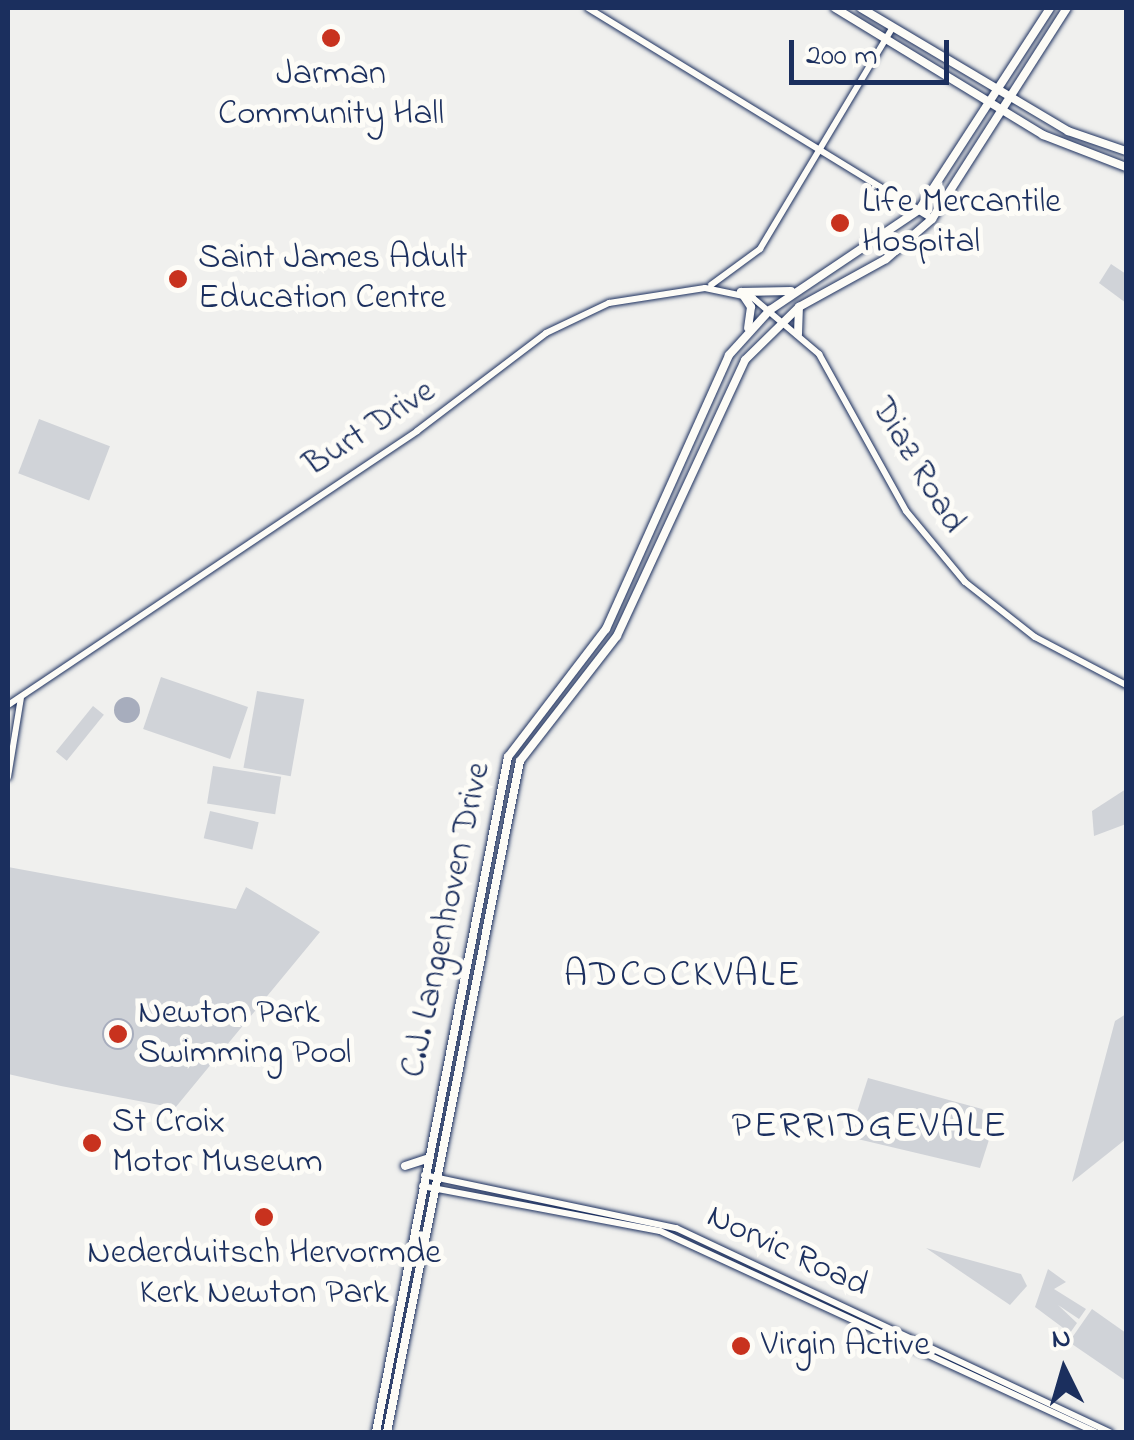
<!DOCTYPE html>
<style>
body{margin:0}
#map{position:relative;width:1134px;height:1440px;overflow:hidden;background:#f0f0ee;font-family:"Indie Flower",sans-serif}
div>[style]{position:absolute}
.green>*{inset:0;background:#d0d3d8;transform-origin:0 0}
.water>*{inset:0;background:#a7adbd}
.round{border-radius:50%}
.roads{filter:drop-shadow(0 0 2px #1b2f5e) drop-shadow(0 0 2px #1b2f5e)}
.tertiary>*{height:6px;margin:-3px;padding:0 3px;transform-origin:3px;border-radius:3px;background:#fdfcf7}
.secondary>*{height:8px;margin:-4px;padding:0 4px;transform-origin:4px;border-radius:4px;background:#fdfcf7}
.dots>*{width:28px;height:28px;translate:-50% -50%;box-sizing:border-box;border:5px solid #fdfcf7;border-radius:50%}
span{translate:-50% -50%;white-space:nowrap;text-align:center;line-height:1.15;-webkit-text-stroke:10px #fdfcf7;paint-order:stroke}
.poi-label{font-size:35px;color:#1b2f5e}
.left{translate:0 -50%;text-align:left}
.street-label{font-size:35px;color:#1b2f5e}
.neighbourhood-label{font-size:38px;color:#1b2f5e;letter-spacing:2.5px}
.frame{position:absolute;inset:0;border:10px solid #1b2f5e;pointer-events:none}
.north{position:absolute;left:1014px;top:1320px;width:100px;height:100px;-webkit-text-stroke:8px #fdfcf7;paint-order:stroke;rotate:355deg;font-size:28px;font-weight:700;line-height:40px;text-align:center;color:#1b2f5e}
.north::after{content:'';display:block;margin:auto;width:35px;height:45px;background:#1b2f5e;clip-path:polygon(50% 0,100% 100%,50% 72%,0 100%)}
.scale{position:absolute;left:789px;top:40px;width:160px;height:45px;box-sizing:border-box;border:5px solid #1b2f5e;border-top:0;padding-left:12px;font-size:30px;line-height:35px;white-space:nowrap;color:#1b2f5e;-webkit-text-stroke:8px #fdfcf7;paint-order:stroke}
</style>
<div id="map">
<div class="green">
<i style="clip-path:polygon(1111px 264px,1126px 274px,1126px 303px,1099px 283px)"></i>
<i style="left:39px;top:419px;width:76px;height:58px;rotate:21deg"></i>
<i style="left:161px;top:677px;width:92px;height:55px;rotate:19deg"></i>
<i style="left:257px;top:691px;width:48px;height:78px;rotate:10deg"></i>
<i style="left:93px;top:706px;width:14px;height:59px;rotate:39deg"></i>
<i style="left:213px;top:766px;width:69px;height:38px;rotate:9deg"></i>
<i style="clip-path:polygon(1126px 789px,1126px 824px,1094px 836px,1092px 811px)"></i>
<i style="left:210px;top:811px;width:50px;height:28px;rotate:13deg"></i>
<i style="clip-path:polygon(8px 867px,236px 909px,246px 887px,320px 932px,175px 1108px,61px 1086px,8px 1074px)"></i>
<i style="clip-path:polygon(1126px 1014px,1126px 1139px,1072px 1182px,1115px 1021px)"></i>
<i style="clip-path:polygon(868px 1078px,982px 1109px,994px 1124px,980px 1168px,849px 1137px)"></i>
<i style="clip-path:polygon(926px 1248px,1021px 1274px,1027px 1286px,1010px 1305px)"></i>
<i style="clip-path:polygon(1048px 1269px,1066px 1282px,1054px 1289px,1086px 1309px,1079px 1319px,1058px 1305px,1077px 1323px,1070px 1333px,1035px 1307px)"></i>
<i style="clip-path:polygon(1092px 1309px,1126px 1333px,1126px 1381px,1069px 1342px)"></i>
</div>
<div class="water">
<i class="round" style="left:114px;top:697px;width:26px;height:26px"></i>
<i class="round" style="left:102px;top:1018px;width:32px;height:32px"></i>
</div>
<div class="roads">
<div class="tertiary">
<i style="left:588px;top:8px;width:404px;rotate:31.5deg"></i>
<i style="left:711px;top:285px;width:61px;rotate:-36.3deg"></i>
<i style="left:760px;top:249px;width:259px;rotate:-59.1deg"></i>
<i style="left:8px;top:705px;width:492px;rotate:-33.8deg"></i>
<i style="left:417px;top:431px;width:162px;rotate:-37.2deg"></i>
<i style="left:546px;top:333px;width:70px;rotate:-25.5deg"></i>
<i style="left:609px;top:303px;width:97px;rotate:-8.9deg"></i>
<i style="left:705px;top:288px;width:49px;rotate:11.8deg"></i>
<i style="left:753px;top:298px;width:87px;rotate:40.3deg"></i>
<i style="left:819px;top:354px;width:179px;rotate:61deg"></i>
<i style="left:906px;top:511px;width:92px;rotate:50.3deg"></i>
<i style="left:965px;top:582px;width:89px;rotate:38.2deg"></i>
<i style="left:1035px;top:637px;width:103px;rotate:27.8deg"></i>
<i style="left:8px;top:777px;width:80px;rotate:-80.7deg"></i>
<i style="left:424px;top:1175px;width:258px;rotate:11.9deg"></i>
<i style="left:676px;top:1228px;width:480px;rotate:25.2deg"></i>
<i style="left:422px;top:1186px;width:242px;rotate:10.7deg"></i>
<i style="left:660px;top:1231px;width:480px;rotate:24.8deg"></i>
</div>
<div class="secondary">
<i style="left:835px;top:8px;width:244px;rotate:31.4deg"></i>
<i style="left:1043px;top:135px;width:89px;rotate:21.1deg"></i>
<i style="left:861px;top:8px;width:241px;rotate:30.7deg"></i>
<i style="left:1068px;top:131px;width:61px;rotate:19deg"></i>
<i style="left:741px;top:292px;width:50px;rotate:-1.1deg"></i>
<i style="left:741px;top:292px;width:18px;rotate:56deg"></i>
<i style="left:751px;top:307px;width:21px;rotate:98deg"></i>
<i style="left:798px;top:334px;width:27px;rotate:-88deg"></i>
<i style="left:405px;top:1166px;width:23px;rotate:-18deg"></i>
<i style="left:376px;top:1432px;width:688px;rotate:-78.94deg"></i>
<i style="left:508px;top:757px;width:161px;rotate:-52.6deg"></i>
<i style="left:606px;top:629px;width:300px;rotate:-65.8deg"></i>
<i style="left:729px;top:355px;width:61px;rotate:-47.7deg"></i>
<i style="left:770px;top:310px;width:179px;rotate:-33.9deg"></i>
<i style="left:919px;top:210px;width:241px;rotate:-57deg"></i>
<i style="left:387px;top:1432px;width:684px;rotate:-78.79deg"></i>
<i style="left:520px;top:761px;width:158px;rotate:-52.2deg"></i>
<i style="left:617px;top:636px;width:304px;rotate:-65.1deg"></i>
<i style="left:745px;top:360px;width:76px;rotate:-44.5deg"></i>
<i style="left:799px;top:307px;width:99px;rotate:-28.9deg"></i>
<i style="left:886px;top:259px;width:61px;rotate:-41deg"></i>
<i style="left:932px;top:219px;width:250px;rotate:-57.4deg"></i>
</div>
</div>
<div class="dots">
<i style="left:331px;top:38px;background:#c8321e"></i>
<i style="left:840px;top:223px;background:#c8321e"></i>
<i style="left:178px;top:279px;background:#c8321e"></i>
<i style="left:118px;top:1034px;background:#c8321e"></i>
<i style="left:92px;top:1143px;background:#c8321e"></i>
<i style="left:264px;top:1217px;background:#c8321e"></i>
<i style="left:741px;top:1346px;background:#c8321e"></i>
</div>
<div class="poi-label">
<span style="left:331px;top:95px">Jarman<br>Community Hall</span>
<span class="left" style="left:862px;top:223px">Life Mercantile<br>Hospital</span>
<span class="left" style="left:198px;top:279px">Saint James Adult<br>Education Centre</span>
<span class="left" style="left:138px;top:1034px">Newton Park<br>Swimming Pool</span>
<span class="left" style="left:112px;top:1143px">St Croix<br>Motor Museum</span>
<span style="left:264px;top:1274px">Nederduitsch Hervormde<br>Kerk Newton Park</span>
<span class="left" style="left:761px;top:1346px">Virgin Active</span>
</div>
<div class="street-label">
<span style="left:370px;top:429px;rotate:-33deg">Burt Drive</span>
<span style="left:917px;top:466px;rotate:59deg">Diaz Road</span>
<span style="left:447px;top:920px;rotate:-78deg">C.J. Langenhoven Drive</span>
<span style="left:787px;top:1252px;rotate:25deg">Norvic Road</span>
</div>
<div class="neighbourhood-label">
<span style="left:683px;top:977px">ADCOCKVALE</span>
<span style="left:870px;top:1128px">PERRIDGEVALE</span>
</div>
<div class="frame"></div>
<div class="north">N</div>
<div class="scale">200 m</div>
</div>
